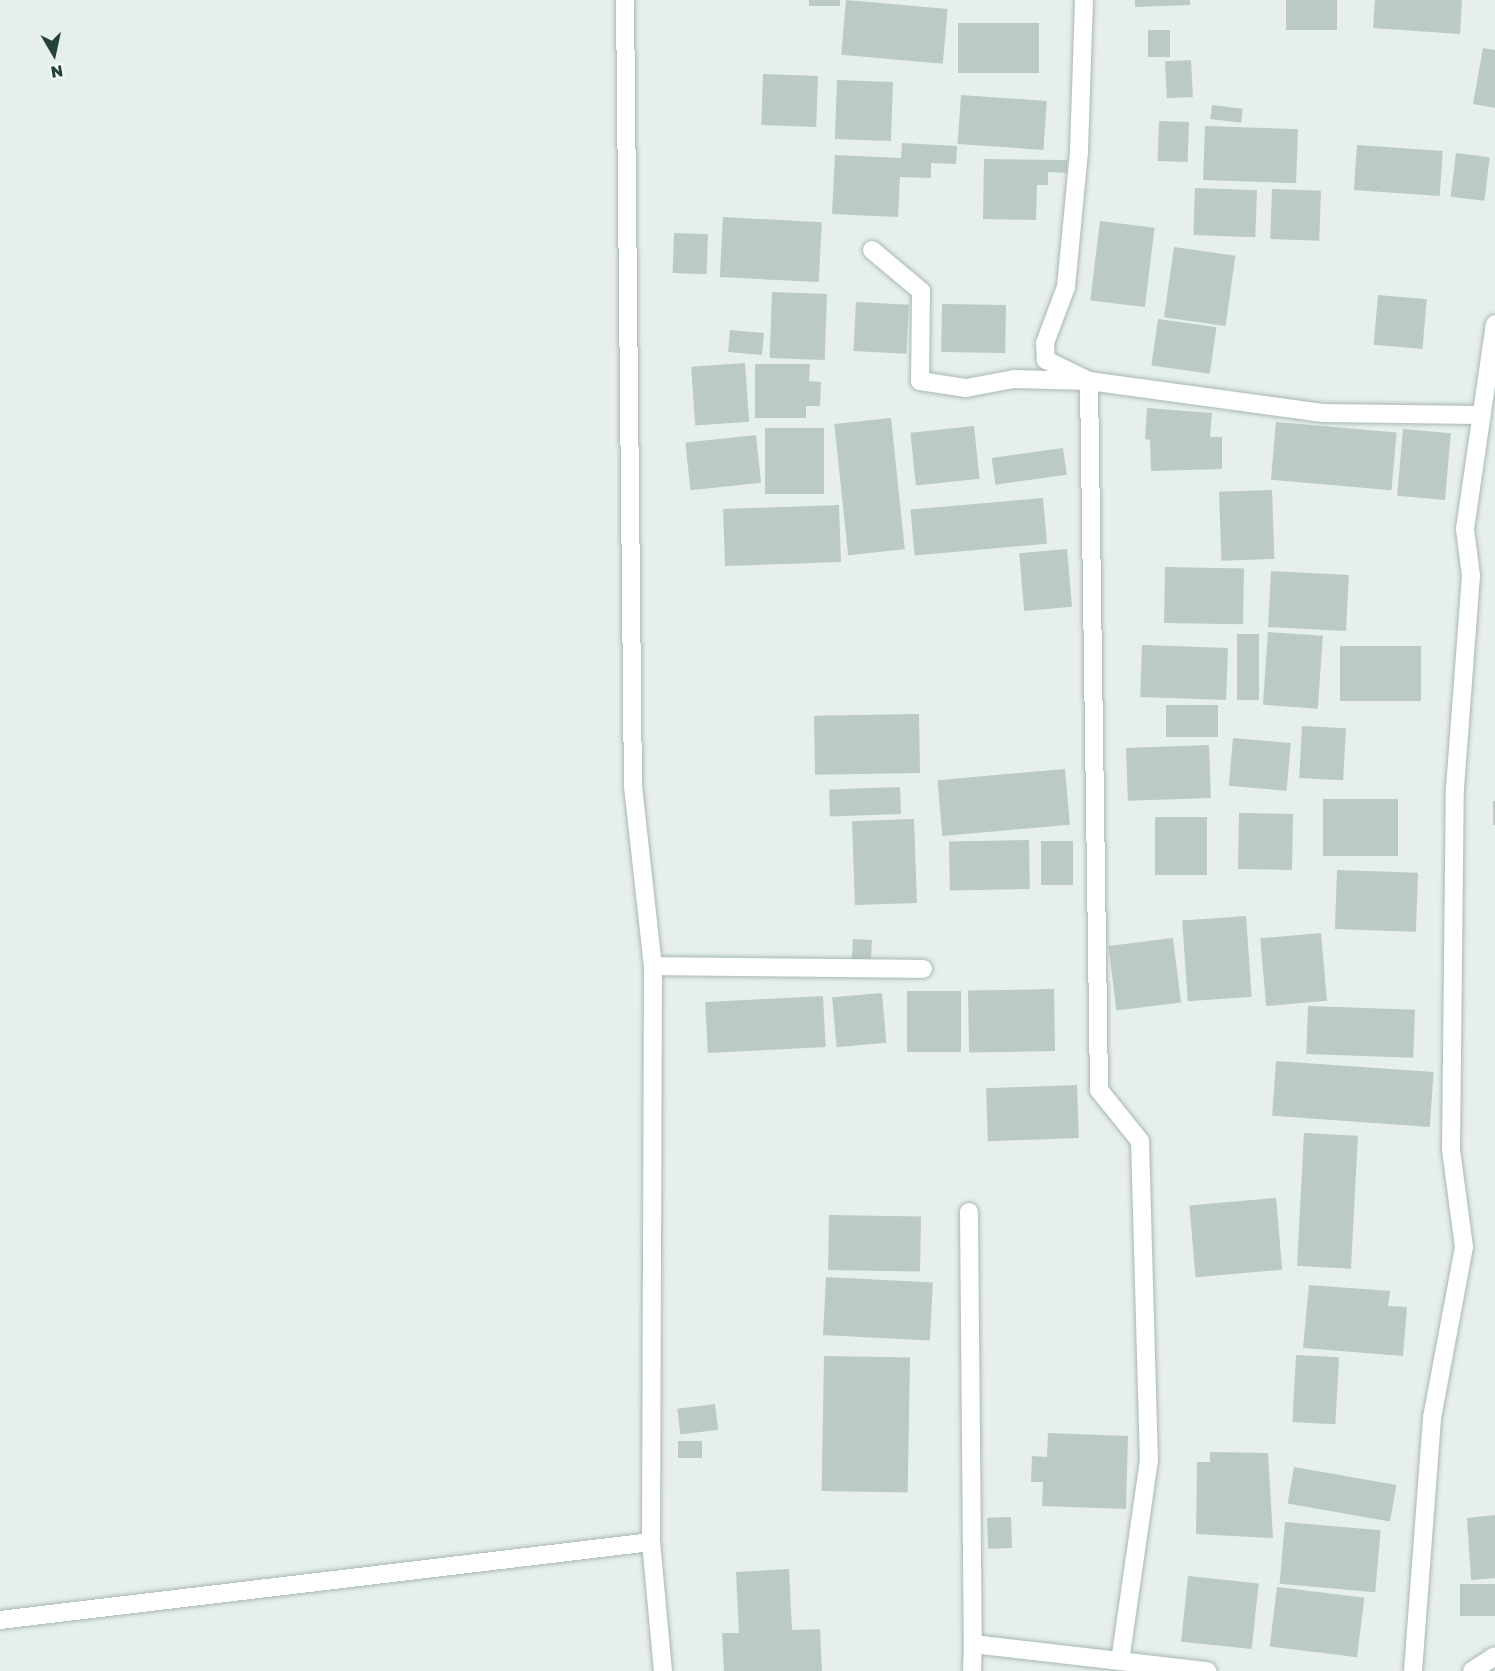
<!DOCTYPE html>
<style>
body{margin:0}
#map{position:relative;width:1495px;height:1671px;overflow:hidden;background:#e6efeb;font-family:"Golos Text",sans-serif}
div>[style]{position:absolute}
.building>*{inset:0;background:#bbcac4;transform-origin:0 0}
.roads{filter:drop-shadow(0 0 2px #a8b8b2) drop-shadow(0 0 2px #a8b8b2)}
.minor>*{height:18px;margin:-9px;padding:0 9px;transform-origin:9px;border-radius:9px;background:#fff}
span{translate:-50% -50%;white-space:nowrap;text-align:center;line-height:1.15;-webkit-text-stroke:5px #f7fbf9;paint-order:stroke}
.north{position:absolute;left:24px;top:24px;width:60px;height:60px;-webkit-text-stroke:4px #f7fbf9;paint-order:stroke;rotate:171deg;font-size:16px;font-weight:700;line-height:24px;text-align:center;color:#24423a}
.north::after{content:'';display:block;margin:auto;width:21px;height:27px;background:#24423a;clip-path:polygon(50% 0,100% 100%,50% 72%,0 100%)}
</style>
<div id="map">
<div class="building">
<i style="left:809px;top:0;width:31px;height:6px"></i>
<i style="left:846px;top:0;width:102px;height:55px;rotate:5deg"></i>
<i style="clip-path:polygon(1135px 0,1190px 0,1190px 5px,1135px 7px)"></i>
<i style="left:1286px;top:0;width:51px;height:30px"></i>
<i style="clip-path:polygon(1375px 0,1462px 0,1460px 34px,1373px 28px)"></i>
<i style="left:958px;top:23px;width:81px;height:50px"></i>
<i style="left:1170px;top:30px;width:27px;height:22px;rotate:90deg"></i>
<i style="clip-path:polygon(1483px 48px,1495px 50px,1495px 108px,1473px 104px)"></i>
<i style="left:1191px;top:60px;width:37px;height:26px;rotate:87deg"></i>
<i style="left:763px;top:74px;width:55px;height:51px;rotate:2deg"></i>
<i style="left:837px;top:80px;width:56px;height:59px;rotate:2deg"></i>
<i style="left:961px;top:95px;width:86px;height:49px;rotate:4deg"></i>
<i style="left:1212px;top:105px;width:31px;height:14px;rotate:7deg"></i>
<i style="left:1159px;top:121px;width:30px;height:40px;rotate:2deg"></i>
<i style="left:1205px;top:126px;width:93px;height:54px;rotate:2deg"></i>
<i style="clip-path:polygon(902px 143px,957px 146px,956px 164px,931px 163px,931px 178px,900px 177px,898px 217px,832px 214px,835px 155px,901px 158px)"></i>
<i style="left:1357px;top:145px;width:86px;height:45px;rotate:4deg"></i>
<i style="left:1456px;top:153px;width:34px;height:44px;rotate:7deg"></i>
<i style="clip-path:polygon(984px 159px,1067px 160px,1067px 173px,1048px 172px,1048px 185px,1037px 185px,1036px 220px,983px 219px)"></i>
<i style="left:1195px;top:188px;width:62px;height:47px;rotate:2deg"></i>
<i style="left:1272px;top:189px;width:49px;height:50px;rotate:2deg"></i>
<i style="left:723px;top:217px;width:99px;height:60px;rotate:3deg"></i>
<i style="left:1100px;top:221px;width:55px;height:80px;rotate:7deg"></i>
<i style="left:674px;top:233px;width:34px;height:40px;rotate:2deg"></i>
<i style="left:1174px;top:247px;width:62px;height:71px;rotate:8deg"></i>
<i style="left:772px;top:292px;width:55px;height:66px;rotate:2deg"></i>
<i style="left:1378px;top:295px;width:49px;height:50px;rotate:5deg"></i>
<i style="left:856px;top:302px;width:53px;height:49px;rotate:3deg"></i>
<i style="left:942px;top:304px;width:64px;height:48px;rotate:1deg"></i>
<i style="left:1158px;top:319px;width:59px;height:47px;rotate:8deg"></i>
<i style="left:730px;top:330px;width:34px;height:22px;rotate:5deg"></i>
<i style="left:745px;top:363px;width:59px;height:54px;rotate:86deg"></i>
<i style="clip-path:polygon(755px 364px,810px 364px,809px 381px,821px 382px,820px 406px,806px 406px,806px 418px,755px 418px)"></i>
<i style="clip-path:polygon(1147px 408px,1212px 413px,1210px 437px,1222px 437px,1222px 469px,1151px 471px,1150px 440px,1145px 439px)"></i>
<i style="left:891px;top:418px;width:132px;height:57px;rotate:84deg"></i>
<i style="left:1276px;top:422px;width:121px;height:58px;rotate:5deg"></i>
<i style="left:974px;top:426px;width:53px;height:64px;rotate:84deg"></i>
<i style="left:765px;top:428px;width:59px;height:66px"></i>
<i style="left:1403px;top:429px;width:48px;height:67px;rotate:5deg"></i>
<i style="left:756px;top:435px;width:48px;height:71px;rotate:84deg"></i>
<i style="left:1063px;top:448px;width:27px;height:72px;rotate:82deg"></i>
<i style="left:1272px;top:490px;width:69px;height:53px;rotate:88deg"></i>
<i style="left:1043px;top:498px;width:46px;height:133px;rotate:85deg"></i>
<i style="left:839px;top:505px;width:57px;height:116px;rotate:88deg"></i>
<i style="left:1067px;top:549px;width:58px;height:48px;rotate:85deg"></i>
<i style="left:1165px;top:567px;width:79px;height:56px;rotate:1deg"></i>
<i style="left:1271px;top:571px;width:78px;height:56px;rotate:3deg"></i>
<i style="left:1268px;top:632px;width:55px;height:73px;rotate:4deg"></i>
<i style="left:1237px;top:634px;width:22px;height:66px"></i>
<i style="left:1142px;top:645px;width:86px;height:52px;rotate:2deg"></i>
<i style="left:1340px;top:646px;width:81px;height:55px"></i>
<i style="left:1166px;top:705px;width:52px;height:32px"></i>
<i style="left:919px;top:714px;width:59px;height:105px;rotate:89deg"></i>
<i style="left:1302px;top:726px;width:44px;height:52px;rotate:3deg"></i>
<i style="left:1233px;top:738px;width:58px;height:48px;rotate:5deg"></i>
<i style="left:1209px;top:745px;width:53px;height:83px;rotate:88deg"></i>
<i style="left:1065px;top:769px;width:56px;height:128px;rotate:85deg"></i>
<i style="left:900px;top:787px;width:27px;height:71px;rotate:88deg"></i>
<i style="left:1398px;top:799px;width:57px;height:75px;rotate:90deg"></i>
<i style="left:1493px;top:801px;width:2px;height:24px"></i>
<i style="left:1239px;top:813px;width:54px;height:56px;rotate:1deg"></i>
<i style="left:1155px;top:817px;width:52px;height:58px"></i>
<i style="left:914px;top:819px;width:84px;height:62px;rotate:88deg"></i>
<i style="left:1029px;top:840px;width:49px;height:80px;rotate:89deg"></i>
<i style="left:1073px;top:841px;width:44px;height:32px;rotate:90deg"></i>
<i style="left:1337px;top:870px;width:81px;height:59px;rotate:2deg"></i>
<i style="left:1246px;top:916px;width:81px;height:64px;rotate:86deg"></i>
<i style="left:1321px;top:933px;width:68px;height:61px;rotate:85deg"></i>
<i style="left:1173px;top:938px;width:65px;height:65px;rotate:83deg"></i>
<i style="left:853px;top:939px;width:19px;height:21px;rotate:3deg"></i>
<i style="left:1054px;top:989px;width:62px;height:86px;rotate:89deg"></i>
<i style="left:907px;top:991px;width:54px;height:61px"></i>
<i style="left:882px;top:993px;width:50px;height:50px;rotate:85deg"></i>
<i style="left:823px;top:996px;width:51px;height:118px;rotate:87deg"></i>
<i style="left:1308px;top:1006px;width:107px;height:48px;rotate:2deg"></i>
<i style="left:1276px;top:1061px;width:158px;height:55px;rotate:4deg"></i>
<i style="left:1077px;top:1085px;width:53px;height:91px;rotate:88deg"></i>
<i style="left:1304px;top:1133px;width:54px;height:133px;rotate:3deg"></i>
<i style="left:1276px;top:1198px;width:72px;height:87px;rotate:85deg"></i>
<i style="left:829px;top:1215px;width:92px;height:55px;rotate:1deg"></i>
<i style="left:826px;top:1277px;width:107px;height:58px;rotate:3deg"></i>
<i style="clip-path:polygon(1309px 1285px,1390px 1291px,1388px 1306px,1407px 1307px,1403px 1356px,1303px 1348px)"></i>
<i style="left:1296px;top:1355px;width:43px;height:67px;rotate:3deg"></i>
<i style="left:824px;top:1356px;width:86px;height:135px;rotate:1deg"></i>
<i style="left:715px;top:1404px;width:26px;height:38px;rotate:83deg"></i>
<i style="clip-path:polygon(1048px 1433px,1128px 1436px,1126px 1509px,1042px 1506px,1043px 1482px,1031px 1482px,1032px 1456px,1047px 1457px)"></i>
<i style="left:702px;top:1441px;width:17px;height:24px;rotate:90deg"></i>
<i style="clip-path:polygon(1210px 1452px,1268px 1453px,1273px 1538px,1196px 1534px,1197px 1462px,1210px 1462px)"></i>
<i style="left:1294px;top:1467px;width:104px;height:37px;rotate:10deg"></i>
<i style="clip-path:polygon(1495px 1515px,1495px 1578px,1471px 1580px,1467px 1518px)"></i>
<i style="left:1011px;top:1517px;width:31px;height:24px;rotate:88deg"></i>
<i style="left:1285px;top:1522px;width:96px;height:62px;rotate:5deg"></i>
<i style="clip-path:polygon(789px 1569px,792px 1630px,820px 1629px,822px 1671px,724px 1671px,722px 1633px,739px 1633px,736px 1572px)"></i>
<i style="left:1188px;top:1576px;width:71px;height:66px;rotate:6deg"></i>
<i style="left:1495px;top:1584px;width:32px;height:35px;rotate:90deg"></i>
<i style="left:1277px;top:1587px;width:88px;height:60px;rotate:7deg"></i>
</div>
<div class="roads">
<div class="minor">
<i style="left:625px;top:0;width:786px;rotate:89.42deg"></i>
<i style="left:633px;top:786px;width:181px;rotate:83.7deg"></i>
<i style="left:653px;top:966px;width:576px;rotate:90.2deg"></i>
<i style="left:651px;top:1542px;width:130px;rotate:84.7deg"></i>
<i style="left:1084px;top:0;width:152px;rotate:91.9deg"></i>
<i style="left:1079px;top:152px;width:136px;rotate:95.5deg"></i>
<i style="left:1066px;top:287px;width:60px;rotate:110.6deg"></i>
<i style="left:1045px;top:343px;width:17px;rotate:87deg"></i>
<i style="left:1046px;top:360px;width:48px;rotate:26deg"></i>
<i style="left:1089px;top:381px;width:709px;rotate:89.19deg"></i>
<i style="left:1099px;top:1090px;width:65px;rotate:51.2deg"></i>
<i style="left:1140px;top:1141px;width:319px;rotate:88.4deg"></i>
<i style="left:1149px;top:1460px;width:203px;rotate:98.2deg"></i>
<i style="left:872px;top:250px;width:64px;rotate:39.9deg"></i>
<i style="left:921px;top:291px;width:90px;rotate:90.6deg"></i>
<i style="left:920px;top:381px;width:47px;rotate:8.7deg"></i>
<i style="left:966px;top:388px;width:49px;rotate:-10.6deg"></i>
<i style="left:1014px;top:379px;width:75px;rotate:1.5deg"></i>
<i style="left:1089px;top:381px;width:236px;rotate:7.8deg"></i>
<i style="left:1323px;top:413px;width:157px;rotate:0.7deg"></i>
<i style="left:653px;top:966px;width:270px;rotate:0.6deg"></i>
<i style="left:969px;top:1212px;width:432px;rotate:89.5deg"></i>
<i style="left:0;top:1620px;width:656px;rotate:-6.83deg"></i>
<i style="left:972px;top:1671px;width:27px;rotate:-88deg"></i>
<i style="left:973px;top:1644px;width:236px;rotate:6.6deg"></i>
<i style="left:1413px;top:1671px;width:254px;rotate:-85.7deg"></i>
<i style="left:1432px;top:1418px;width:174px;rotate:-79.4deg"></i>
<i style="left:1464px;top:1247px;width:98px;rotate:-97.6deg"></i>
<i style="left:1451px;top:1150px;width:362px;rotate:-89.4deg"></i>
<i style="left:1455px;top:788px;width:213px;rotate:-85.7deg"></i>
<i style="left:1471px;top:576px;width:47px;rotate:-97.3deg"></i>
<i style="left:1465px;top:529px;width:207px;rotate:-81.7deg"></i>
<i style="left:1472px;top:1671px;width:27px;rotate:-33deg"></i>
</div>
</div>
<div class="north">N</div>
</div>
